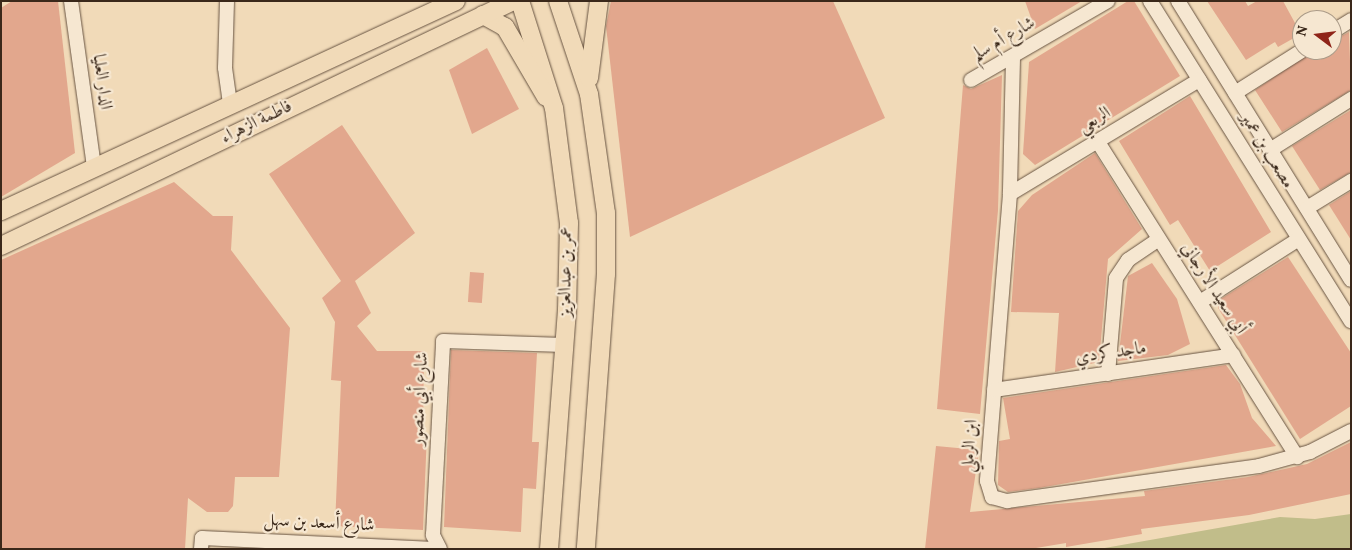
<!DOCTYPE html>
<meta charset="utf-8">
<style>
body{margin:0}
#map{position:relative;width:1352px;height:550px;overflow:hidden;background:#f1dab8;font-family:Vollkorn,Amiri,serif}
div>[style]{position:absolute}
.green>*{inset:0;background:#c1bd8a}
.building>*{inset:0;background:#e2a78d;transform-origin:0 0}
.roads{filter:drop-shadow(0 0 1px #685442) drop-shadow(0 0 1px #685442)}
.minor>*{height:14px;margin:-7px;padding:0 7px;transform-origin:7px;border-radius:7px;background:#f6e7d1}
.major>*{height:18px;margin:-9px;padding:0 9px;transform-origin:9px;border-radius:9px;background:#f1dab8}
span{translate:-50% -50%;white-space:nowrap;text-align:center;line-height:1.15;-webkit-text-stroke:4.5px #f6e7d1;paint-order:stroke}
.street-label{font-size:18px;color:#3a281a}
.frame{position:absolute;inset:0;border:2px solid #3a281a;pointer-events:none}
.north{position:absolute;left:1292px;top:10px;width:50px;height:50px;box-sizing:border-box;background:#f6e7d1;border:1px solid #ab9b88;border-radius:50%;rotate:285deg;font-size:14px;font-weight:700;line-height:20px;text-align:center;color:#3a281a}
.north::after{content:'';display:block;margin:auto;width:18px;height:22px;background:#8f2418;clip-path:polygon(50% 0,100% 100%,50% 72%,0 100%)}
</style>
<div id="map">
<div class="green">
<i style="clip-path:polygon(1351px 514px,1351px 549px,1099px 549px,1280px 517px,1315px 519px)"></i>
</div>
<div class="building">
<i style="clip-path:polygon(12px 1px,58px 1px,75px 153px,1px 197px,1px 8px)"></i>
<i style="clip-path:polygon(611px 1px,833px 1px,885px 118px,630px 237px,606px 26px)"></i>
<i style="clip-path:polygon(1025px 1px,1082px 1px,1035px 29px)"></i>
<i style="clip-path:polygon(1128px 1px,1134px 1px,1180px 76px,1035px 165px,1023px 154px,1029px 62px)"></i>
<i style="clip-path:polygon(1207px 1px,1245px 1px,1248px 6px,1257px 1px,1283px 1px,1301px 34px,1278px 47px,1275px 42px,1246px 60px)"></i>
<i style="clip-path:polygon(1349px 32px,1351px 90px,1282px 132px,1255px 90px,1314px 50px,1332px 50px,1332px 41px)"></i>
<i style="clip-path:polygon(487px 48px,519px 109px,472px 134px,449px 70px)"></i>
<i style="clip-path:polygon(1002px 75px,998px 210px,980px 414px,937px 409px,963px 85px,971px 89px)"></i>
<i style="clip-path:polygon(1190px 96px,1271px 232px,1210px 271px,1178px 220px,1170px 225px,1119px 141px)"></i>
<i style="clip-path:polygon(1351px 110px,1351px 172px,1320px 190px,1292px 146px)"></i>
<i style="clip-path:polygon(342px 125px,415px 233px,355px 281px,371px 313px,357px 326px,377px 351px,424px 351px,423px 433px,427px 433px,423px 530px,335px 526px,341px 381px,331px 380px,335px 322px,322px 298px,341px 281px,269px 174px)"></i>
<i style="clip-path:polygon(1095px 153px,1142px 229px,1108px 259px,1099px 362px,1055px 372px,1059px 313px,1011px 312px,1018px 211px,1032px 195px)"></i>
<i style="clip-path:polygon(174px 182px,213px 216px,233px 216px,231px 250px,290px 328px,279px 477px,235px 477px,233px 506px,228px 512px,207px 512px,188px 498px,185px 549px,1px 549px,1px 260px)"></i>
<i style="clip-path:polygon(1351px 191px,1351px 240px,1329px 205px)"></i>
<i style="clip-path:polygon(1288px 257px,1351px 353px,1351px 406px,1300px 439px,1218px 308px,1219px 300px)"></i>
<i style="clip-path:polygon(1152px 263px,1177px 299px,1190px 344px,1168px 355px,1118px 361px,1128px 276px)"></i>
<i style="left:470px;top:272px;width:14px;height:30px;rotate:4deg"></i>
<i style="clip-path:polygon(451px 350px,537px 353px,532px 442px,539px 442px,536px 489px,523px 488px,521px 532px,444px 527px)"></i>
<i style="clip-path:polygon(1226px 365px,1240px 384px,1252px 418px,1276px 446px,1039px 488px,1008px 492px,998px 485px,999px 441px,1010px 439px,1003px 398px)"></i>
<i style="clip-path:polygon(1351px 442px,1351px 494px,1249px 515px,1141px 529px,1142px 534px,1066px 547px,1066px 543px,1030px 549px,925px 549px,936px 446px,979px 450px,970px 512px,1145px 496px,1144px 491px,1248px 477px,1307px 464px)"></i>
</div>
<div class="roads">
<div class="minor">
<i style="left:71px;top:1px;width:168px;rotate:82.1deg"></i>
<i style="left:227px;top:1px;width:67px;rotate:91.7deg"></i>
<i style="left:225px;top:68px;width:37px;rotate:82deg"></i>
<i style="left:1150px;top:1px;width:378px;rotate:57.9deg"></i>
<i style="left:1178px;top:1px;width:328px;rotate:58.2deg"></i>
<i style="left:1332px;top:32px;width:22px;rotate:-32deg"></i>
<i style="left:1013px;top:58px;width:136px;rotate:91.3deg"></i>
<i style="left:1010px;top:194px;width:288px;rotate:94.6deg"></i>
<i style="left:987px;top:481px;width:17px;rotate:73deg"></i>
<i style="left:992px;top:497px;width:16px;rotate:15deg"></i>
<i style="left:1007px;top:501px;width:254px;rotate:-7.9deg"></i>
<i style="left:1259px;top:466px;width:53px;rotate:-15.4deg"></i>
<i style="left:1310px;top:452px;width:46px;rotate:-27.1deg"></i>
<i style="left:971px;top:80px;width:158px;rotate:-30deg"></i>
<i style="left:1235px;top:93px;width:80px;rotate:-32.3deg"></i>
<i style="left:1098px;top:142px;width:373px;rotate:57.7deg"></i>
<i style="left:1270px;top:150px;width:96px;rotate:-32.2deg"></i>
<i style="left:1010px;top:194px;width:221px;rotate:-31.1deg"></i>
<i style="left:1307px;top:208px;width:52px;rotate:-31.5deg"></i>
<i style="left:1200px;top:302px;width:117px;rotate:-32.5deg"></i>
<i style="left:1108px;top:374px;width:96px;rotate:-85.2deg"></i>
<i style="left:1116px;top:278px;width:22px;rotate:-56deg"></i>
<i style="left:1128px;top:260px;width:37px;rotate:-34deg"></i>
<i style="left:994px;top:390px;width:242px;rotate:-8.3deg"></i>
<i style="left:201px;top:549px;width:11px;rotate:-85deg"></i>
<i style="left:202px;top:538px;width:232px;rotate:2.7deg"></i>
<i style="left:440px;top:549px;width:16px;rotate:-117deg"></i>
<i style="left:433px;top:535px;width:194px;rotate:-87deg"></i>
<i style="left:443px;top:341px;width:121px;rotate:1.9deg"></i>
</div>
<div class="major">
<i style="left:520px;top:1px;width:112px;rotate:72.4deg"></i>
<i style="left:554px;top:108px;width:116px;rotate:82.6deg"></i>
<i style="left:569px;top:223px;width:87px;rotate:91.3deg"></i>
<i style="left:567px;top:310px;width:240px;rotate:94.3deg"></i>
<i style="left:558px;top:1px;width:98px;rotate:71.6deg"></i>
<i style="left:589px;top:94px;width:120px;rotate:81.9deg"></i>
<i style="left:606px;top:213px;width:61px;rotate:90deg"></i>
<i style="left:606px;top:274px;width:276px;rotate:94.2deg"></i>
<i style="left:483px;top:15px;width:25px;rotate:29deg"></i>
<i style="left:505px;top:27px;width:81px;rotate:59.6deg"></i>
<i style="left:589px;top:78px;width:78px;rotate:-82.6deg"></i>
<i style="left:1px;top:211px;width:501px;rotate:-24.78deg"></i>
<i style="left:1px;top:246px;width:568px;rotate:-25.57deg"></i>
</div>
</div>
<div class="street-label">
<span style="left:1004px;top:40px;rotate:-30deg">شارع أم سلم</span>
<span style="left:101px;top:82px;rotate:82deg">الدار العليا</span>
<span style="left:1095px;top:121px;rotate:-31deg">الربعي</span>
<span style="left:257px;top:123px;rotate:-26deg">فاطمة الزهراء</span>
<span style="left:1266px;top:151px;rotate:58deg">مصعب بن عمير</span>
<span style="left:567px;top:272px;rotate:-89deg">عمر بن عبدالعزيز</span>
<span style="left:1213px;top:289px;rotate:57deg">أبي سعيد الأرجاني</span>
<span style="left:1111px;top:354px;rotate:-8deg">ماجد كردي</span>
<span style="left:421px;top:399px;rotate:-87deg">شارع أبي منصور</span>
<span style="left:971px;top:446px;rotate:-86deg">ابن الرملي</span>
<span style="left:319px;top:524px;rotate:3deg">شارع أسعد بن سهل</span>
</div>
<div class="frame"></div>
<div class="north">N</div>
</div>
